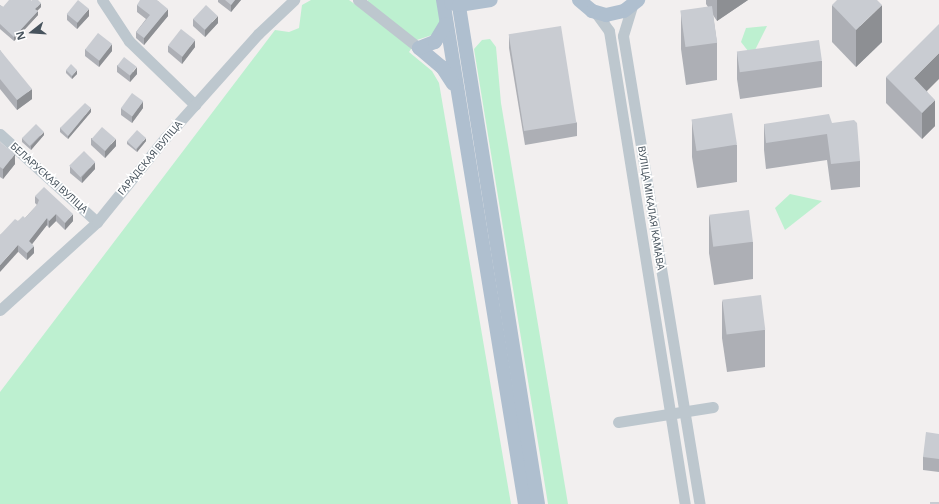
<!DOCTYPE html>
<meta charset="utf-8">
<style>
body{margin:0}
#map{position:relative;width:939px;height:504px;overflow:hidden;background:#f2efef;font-family:"Noto Sans",sans-serif}
div>[style]{position:absolute}
.green>*{inset:0;background:#bdf0d0}
.minor>*{height:11px;margin:-5.5px;padding:0 5.5px;transform-origin:5.5px;border-radius:5.5px;background:#bdc7ce}
.major>*{height:14px;margin:-7px;padding:0 7px;transform-origin:7px;border-radius:7px;background:#afbfcf}
.wall>*{inset:0;background:#adafb5}
.shaded-wall>*{inset:0;background:#8d8f93}
.building>*{inset:0;background:#c9ccd2;transform-origin:0 0}
span{translate:-50% -50%;white-space:nowrap;text-align:center;line-height:1.15;-webkit-text-stroke:3.5px #fff;paint-order:stroke}
.street-label{font-size:10px;color:#47535d}
.north{position:absolute;left:12px;top:12px;width:40px;height:40px;-webkit-text-stroke:3px #fff;paint-order:stroke;rotate:253deg;font-size:11px;font-weight:700;line-height:16px;text-align:center;color:#47535d}
.north::after{content:'';display:block;margin:auto;width:14px;height:18px;background:#47535d;clip-path:polygon(50% 0,100% 100%,50% 72%,0 100%)}
</style>
<div id="map">
<div class="green">
<i style="clip-path:polygon(311px 0,349px 0,363px 10px,368px 0,437px 0,442px 23px,438px 33px,417px 40px,409px 52px,432px 71px,439px 83px,511px 504px,0 504px,0 392px,275px 30px,289px 32px,299px 28px,302px 5px)"></i>
<i style="clip-path:polygon(767px 26px,752px 56px,741px 42px,746px 28px)"></i>
<i style="clip-path:polygon(490px 39px,496px 47px,501px 103px,568px 504px,548px 504px,474px 49px,482px 40px)"></i>
<i style="clip-path:polygon(790px 194px,822px 201px,785px 230px,775px 208px)"></i>
</div>
<div class="minor">
<i style="left:102px;top:0;width:49px;rotate:56.6deg"></i>
<i style="left:129px;top:41px;width:92px;rotate:44.1deg"></i>
<i style="left:358px;top:0;width:78px;rotate:38.2deg"></i>
<i style="left:632px;top:6px;width:31px;rotate:107deg"></i>
<i style="left:623px;top:36px;width:474px;rotate:80.7deg"></i>
<i style="left:596px;top:13px;width:22px;rotate:54deg"></i>
<i style="left:609px;top:31px;width:479px;rotate:80.9deg"></i>
<i style="left:0;top:134px;width:131px;rotate:42.2deg"></i>
<i style="left:0;top:310px;width:131px;rotate:-42.2deg"></i>
<i style="left:97px;top:222px;width:108px;rotate:-51deg"></i>
<i style="left:165px;top:138px;width:140px;rotate:-48.2deg"></i>
<i style="left:258px;top:34px;width:50px;rotate:-43.4deg"></i>
<i style="left:618px;top:422px;width:96px;rotate:-9deg"></i>
</div>
<div class="major">
<i style="left:443px;top:0;width:511px;rotate:80.76deg"></i>
<i style="left:458px;top:0;width:510px;rotate:80.98deg"></i>
<i style="left:579px;top:0;width:17px;rotate:40deg"></i>
<i style="left:592px;top:11px;width:15px;rotate:16deg"></i>
<i style="left:606px;top:15px;width:18px;rotate:-13deg"></i>
<i style="left:624px;top:11px;width:18px;rotate:-38deg"></i>
<i style="left:451px;top:3px;width:8px;rotate:14deg"></i>
<i style="left:459px;top:5px;width:32px;rotate:-9deg"></i>
<i style="left:419px;top:48px;width:30px;rotate:40deg"></i>
<i style="left:442px;top:67px;width:20px;rotate:57deg"></i>
<i style="left:419px;top:48px;width:17px;rotate:-21deg"></i>
<i style="left:435px;top:42px;width:21px;rotate:-59deg"></i>
</div>
<div class="wall">
<i style="clip-path:polygon(218px 0,241px 0,231px 12px,218px 2px)"></i>
<i style="clip-path:polygon(706px 0,748px 0,717px 21px,713px 15px,717px 43px,717px 80px,686px 85px,681px 49px,681px 12px,708px 7px,706px 4px)"></i>
<i style="clip-path:polygon(158px 1px,168px 16px,144px 45px,136px 38px,136px 32px,146px 19px,137px 12px,137px 5px)"></i>
<i style="clip-path:polygon(0 5px,3px 7px,41px 7px,37px 11px,38px 15px,14px 41px,0 29px)"></i>
<i style="clip-path:polygon(832px 5px,882px 42px,856px 67px,832px 42px)"></i>
<i style="clip-path:polygon(67px 14px,89px 16px,77px 29px,67px 20px)"></i>
<i style="clip-path:polygon(193px 19px,218px 23px,205px 37px,193px 26px)"></i>
<i style="clip-path:polygon(509px 35px,577px 123px,577px 136px,525px 145px,509px 48px)"></i>
<i style="clip-path:polygon(168px 46px,195px 47px,182px 64px,168px 52px)"></i>
<i style="clip-path:polygon(85px 49px,112px 51px,99px 67px,85px 56px)"></i>
<i style="clip-path:polygon(0 50px,32px 99px,17px 110px,0 89px)"></i>
<i style="clip-path:polygon(737px 53px,822px 61px,822px 87px,740px 99px,737px 79px)"></i>
<i style="clip-path:polygon(117px 65px,137px 74px,130px 82px,117px 72px)"></i>
<i style="clip-path:polygon(66px 70px,77px 74px,72px 79px,66px 73px)"></i>
<i style="clip-path:polygon(886px 77px,927px 91px,935px 126px,922px 139px,886px 103px)"></i>
<i style="clip-path:polygon(121px 108px,143px 108px,132px 123px,121px 115px)"></i>
<i style="clip-path:polygon(91px 112px,68px 139px,60px 132px,60px 128px)"></i>
<i style="clip-path:polygon(692px 120px,737px 145px,737px 182px,697px 188px,692px 157px)"></i>
<i style="clip-path:polygon(832px 123px,860px 161px,860px 187px,831px 190px,827px 160px,766px 169px,764px 150px,764px 124px)"></i>
<i style="clip-path:polygon(44px 135px,31px 150px,22px 142px,22px 138px)"></i>
<i style="clip-path:polygon(91px 138px,116px 146px,105px 158px,91px 145px)"></i>
<i style="clip-path:polygon(127px 141px,146px 141px,137px 152px,127px 144px)"></i>
<i style="clip-path:polygon(0 142px,15px 164px,3px 179px,0 177px)"></i>
<i style="clip-path:polygon(70px 166px,95px 169px,82px 183px,70px 173px)"></i>
<i style="clip-path:polygon(35px 196px,73px 221px,65px 230px,56px 221px,49px 228px,47px 225px,32px 244px,34px 253px,27px 260px,0 235px,18px 221px,25px 218px,37px 205px,35px 203px)"></i>
<i style="clip-path:polygon(709px 216px,753px 242px,753px 279px,714px 285px,709px 253px)"></i>
<i style="clip-path:polygon(722px 301px,765px 330px,765px 367px,727px 372px,722px 338px)"></i>
<i style="clip-path:polygon(939px 434px,939px 472px,923px 470px,923px 457px)"></i>
</div>
<div class="shaded-wall">
<i style="clip-path:polygon(235px 0,241px 0,231px 12px,231px 5px)"></i>
<i style="clip-path:polygon(717px 0,748px 0,717px 21px)"></i>
<i style="clip-path:polygon(41px 3px,41px 7px,35px 13px,35px 9px)"></i>
<i style="clip-path:polygon(882px 5px,882px 42px,856px 67px,856px 30px)"></i>
<i style="clip-path:polygon(89px 9px,89px 16px,77px 29px,77px 22px)"></i>
<i style="clip-path:polygon(168px 9px,168px 16px,144px 45px,144px 38px)"></i>
<i style="clip-path:polygon(38px 11px,38px 15px,14px 41px,14px 37px)"></i>
<i style="clip-path:polygon(218px 16px,218px 23px,205px 37px,205px 30px)"></i>
<i style="clip-path:polygon(195px 40px,195px 47px,182px 64px,182px 57px)"></i>
<i style="clip-path:polygon(112px 44px,112px 51px,99px 67px,99px 60px)"></i>
<i style="clip-path:polygon(939px 53px,939px 79px,914px 104px,914px 78px)"></i>
<i style="clip-path:polygon(137px 67px,137px 74px,130px 82px,130px 76px)"></i>
<i style="clip-path:polygon(77px 70px,77px 74px,72px 79px,72px 76px)"></i>
<i style="clip-path:polygon(32px 89px,32px 99px,17px 110px,17px 100px)"></i>
<i style="clip-path:polygon(935px 100px,935px 126px,922px 139px,922px 113px)"></i>
<i style="clip-path:polygon(143px 101px,143px 108px,132px 123px,132px 116px)"></i>
<i style="clip-path:polygon(91px 108px,91px 112px,68px 139px,68px 136px)"></i>
<i style="clip-path:polygon(44px 132px,44px 135px,31px 150px,31px 146px)"></i>
<i style="clip-path:polygon(146px 138px,146px 141px,137px 152px,137px 149px)"></i>
<i style="clip-path:polygon(116px 139px,116px 146px,105px 158px,105px 151px)"></i>
<i style="clip-path:polygon(15px 154px,15px 164px,3px 179px,3px 169px)"></i>
<i style="clip-path:polygon(95px 162px,95px 169px,82px 183px,82px 177px)"></i>
<i style="clip-path:polygon(56px 214px,56px 221px,49px 228px,49px 221px)"></i>
<i style="clip-path:polygon(73px 214px,73px 221px,65px 230px,65px 223px)"></i>
<i style="clip-path:polygon(47px 218px,47px 225px,29px 248px,29px 241px)"></i>
<i style="clip-path:polygon(18px 245px,18px 252px,0 272px,0 265px)"></i>
<i style="clip-path:polygon(34px 246px,34px 253px,27px 260px,27px 253px)"></i>
</div>
<div class="building">
<i style="clip-path:polygon(9px 0,31px 0,32px 1px,32px 0,38px 0,41px 3px,35px 9px,38px 11px,14px 37px,0 24px,0 5px,3px 7px)"></i>
<i style="left:78px;top:0;width:14px;height:18px;rotate:39deg"></i>
<i style="clip-path:polygon(140px 0,157px 0,168px 9px,144px 38px,136px 32px,150px 15px,137px 5px)"></i>
<i style="clip-path:polygon(225px 0,235px 0,231px 5px)"></i>
<i style="clip-path:polygon(837px 0,877px 0,882px 5px,856px 30px,832px 5px)"></i>
<i style="left:206px;top:5px;width:16px;height:19px;rotate:43deg"></i>
<i style="left:712px;top:6px;width:37px;height:32px;rotate:82deg"></i>
<i style="clip-path:polygon(939px 24px,939px 53px,914px 78px,935px 100px,922px 113px,886px 77px)"></i>
<i style="left:561px;top:26px;width:98px;height:53px;rotate:81deg"></i>
<i style="left:181px;top:29px;width:18px;height:21px;rotate:38deg"></i>
<i style="left:98px;top:33px;width:18px;height:21px;rotate:38deg"></i>
<i style="left:819px;top:40px;width:21px;height:83px;rotate:82deg"></i>
<i style="clip-path:polygon(0 50px,32px 89px,17px 100px,0 79px)"></i>
<i style="left:124px;top:57px;width:16px;height:11px;rotate:38deg"></i>
<i style="clip-path:polygon(71px 64px,77px 70px,72px 76px,66px 70px)"></i>
<i style="left:132px;top:93px;width:14px;height:19px;rotate:36deg"></i>
<i style="clip-path:polygon(85px 103px,91px 108px,68px 136px,60px 128px)"></i>
<i style="left:732px;top:113px;width:32px;height:41px;rotate:81deg"></i>
<i style="clip-path:polygon(829px 114px,832px 123px,854px 120px,857px 123px,860px 161px,831px 164px,827px 134px,766px 143px,764px 124px)"></i>
<i style="left:36px;top:124px;width:11px;height:20px;rotate:45deg"></i>
<i style="left:102px;top:127px;width:18px;height:16px;rotate:41deg"></i>
<i style="left:137px;top:130px;width:12px;height:15px;rotate:42deg"></i>
<i style="clip-path:polygon(0 142px,15px 154px,3px 169px,0 167px)"></i>
<i style="left:84px;top:151px;width:16px;height:21px;rotate:45deg"></i>
<i style="clip-path:polygon(44px 187px,73px 214px,65px 223px,56px 214px,49px 221px,47px 218px,29px 241px,34px 246px,27px 253px,18px 245px,0 265px,0 235px,15px 219px,18px 221px,23px 216px,25px 218px,37px 205px,39px 200px,35px 196px)"></i>
<i style="left:749px;top:210px;width:32px;height:40px;rotate:83deg"></i>
<i style="left:761px;top:295px;width:35px;height:39px;rotate:83deg"></i>
<i style="clip-path:polygon(926px 432px,939px 434px,939px 459px,923px 457px)"></i>
<i style="left:930px;top:502px;width:9px;height:2px"></i>
</div>
<div class="street-label">
<span style="left:150px;top:158px;rotate:-50deg">ГАРАДСКАЯ ВУЛІЦА</span>
<span style="left:49px;top:178px;rotate:42deg">БЕЛАРУСКАЯ ВУЛІЦА</span>
<span style="left:651px;top:208px;rotate:81deg">ВУЛІЦА МІКАЛАЯ КАМАВА</span>
</div>
<div class="north">N</div>
</div>
